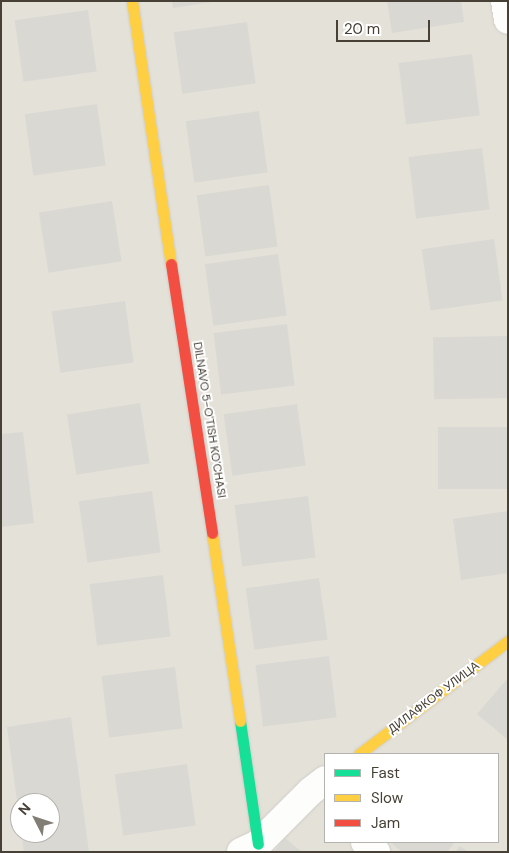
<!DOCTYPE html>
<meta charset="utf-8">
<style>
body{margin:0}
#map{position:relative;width:509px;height:853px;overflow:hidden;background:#f0efea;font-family:"DM Sans",sans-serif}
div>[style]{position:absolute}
.residential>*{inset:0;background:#e4e1d8}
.building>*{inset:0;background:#dad8d3;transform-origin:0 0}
.roads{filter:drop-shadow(0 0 1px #cecdc8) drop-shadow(0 0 1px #cecdc8)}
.street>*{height:28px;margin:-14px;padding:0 14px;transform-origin:14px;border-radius:14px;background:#fdfdfc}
.fast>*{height:11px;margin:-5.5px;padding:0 5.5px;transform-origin:5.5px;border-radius:5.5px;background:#16e098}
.slow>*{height:11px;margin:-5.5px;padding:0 5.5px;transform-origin:5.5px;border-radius:5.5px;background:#ffcf43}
.jam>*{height:11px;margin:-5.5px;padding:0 5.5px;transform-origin:5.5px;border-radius:5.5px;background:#f24e42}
span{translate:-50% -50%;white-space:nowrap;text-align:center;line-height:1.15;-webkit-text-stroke:4px #fff;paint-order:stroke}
.street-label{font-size:12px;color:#464036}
.frame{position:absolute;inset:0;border:2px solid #464036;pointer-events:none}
.legend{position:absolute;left:324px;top:753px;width:175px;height:90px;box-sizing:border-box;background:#fff;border:1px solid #b5b3af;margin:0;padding:6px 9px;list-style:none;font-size:15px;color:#464036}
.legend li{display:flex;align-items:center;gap:10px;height:25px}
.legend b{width:25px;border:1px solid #b5b3af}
.north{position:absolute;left:10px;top:793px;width:50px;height:50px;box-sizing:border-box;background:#fff;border:1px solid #b5b3af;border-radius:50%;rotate:311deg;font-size:14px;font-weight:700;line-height:20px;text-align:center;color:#464036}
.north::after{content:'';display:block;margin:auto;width:18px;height:22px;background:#827d75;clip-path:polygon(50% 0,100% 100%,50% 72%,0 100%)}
.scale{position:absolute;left:336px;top:20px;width:94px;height:22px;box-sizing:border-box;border:2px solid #464036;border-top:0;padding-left:6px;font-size:15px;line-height:18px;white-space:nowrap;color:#464036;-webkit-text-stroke:4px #fff;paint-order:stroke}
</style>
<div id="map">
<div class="residential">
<i style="clip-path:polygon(evenodd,1px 1px,508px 1px,508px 852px,1px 852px,1px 1px,325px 754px,498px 754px,498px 842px,325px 842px,325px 754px,1px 1px,20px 803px,50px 803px,50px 833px,20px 833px,20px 803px)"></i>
</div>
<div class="building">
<i style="clip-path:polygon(172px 1px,212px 1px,212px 2px,173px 8px)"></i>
<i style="clip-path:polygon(387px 1px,461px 1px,464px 22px,392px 33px)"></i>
<i style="left:88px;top:10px;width:62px;height:74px;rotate:82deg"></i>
<i style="left:247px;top:22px;width:62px;height:74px;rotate:82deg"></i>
<i style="left:472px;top:54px;width:62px;height:74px;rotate:83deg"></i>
<i style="left:97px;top:104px;width:62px;height:73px;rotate:82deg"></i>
<i style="left:259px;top:111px;width:62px;height:74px;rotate:82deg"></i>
<i style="left:482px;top:148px;width:62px;height:74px;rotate:83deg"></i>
<i style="left:269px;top:185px;width:62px;height:73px;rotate:82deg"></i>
<i style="left:112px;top:201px;width:61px;height:74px;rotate:81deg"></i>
<i style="left:494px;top:239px;width:62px;height:73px;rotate:82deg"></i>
<i style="left:278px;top:254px;width:62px;height:74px;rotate:82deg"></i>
<i style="left:125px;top:301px;width:62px;height:74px;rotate:82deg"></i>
<i style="left:287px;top:324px;width:62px;height:74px;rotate:83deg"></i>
<i style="left:507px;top:336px;width:62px;height:74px;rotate:89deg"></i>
<i style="left:140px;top:403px;width:61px;height:74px;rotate:81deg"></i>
<i style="left:297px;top:404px;width:62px;height:74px;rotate:82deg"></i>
<i style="left:508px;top:427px;width:62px;height:70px;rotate:90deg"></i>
<i style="clip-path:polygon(23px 432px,34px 523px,1px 527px,1px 434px)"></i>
<i style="left:152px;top:491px;width:62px;height:74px;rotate:82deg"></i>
<i style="left:308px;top:496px;width:62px;height:74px;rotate:83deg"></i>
<i style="clip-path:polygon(508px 511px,508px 573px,461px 580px,453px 519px)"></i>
<i style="left:163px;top:575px;width:62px;height:74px;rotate:83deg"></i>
<i style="left:319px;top:578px;width:62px;height:74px;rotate:82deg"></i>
<i style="left:329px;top:656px;width:62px;height:74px;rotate:83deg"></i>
<i style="left:175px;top:667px;width:62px;height:74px;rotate:83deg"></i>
<i style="clip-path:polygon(508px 678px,508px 740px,477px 714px)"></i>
<i style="clip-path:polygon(71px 717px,89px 852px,24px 852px,21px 833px,50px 833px,50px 803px,20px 803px,19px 815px,7px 727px)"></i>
<i style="left:187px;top:764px;width:62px;height:73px;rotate:82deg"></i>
<i style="clip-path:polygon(285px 838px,302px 852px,274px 852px)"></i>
<i style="clip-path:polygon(390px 842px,455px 842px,447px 852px,402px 852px)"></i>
<i style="clip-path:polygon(460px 846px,468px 852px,455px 852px)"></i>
</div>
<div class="roads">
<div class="street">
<i style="left:505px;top:1px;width:19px;rotate:81deg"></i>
<i style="left:365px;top:842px;width:15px;rotate:42deg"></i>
<i style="left:241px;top:852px;width:19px;rotate:-25deg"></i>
<i style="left:258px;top:844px;width:75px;rotate:-45deg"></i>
<i style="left:311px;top:791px;width:18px;rotate:-38deg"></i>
</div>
<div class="fast">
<i style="left:240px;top:721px;width:124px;rotate:81.7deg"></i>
</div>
<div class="slow">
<i style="left:132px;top:1px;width:266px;rotate:81.6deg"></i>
<i style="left:212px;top:533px;width:190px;rotate:81.5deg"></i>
<i style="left:359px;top:754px;width:187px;rotate:-37.2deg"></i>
</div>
<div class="jam">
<i style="left:171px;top:264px;width:272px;rotate:81.3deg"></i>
</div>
</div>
<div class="street-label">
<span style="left:209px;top:420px;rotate:81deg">DILNAVO 5-O'TISH KO'CHASI</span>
<span style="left:434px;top:698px;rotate:-37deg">ДИЛАФКОФ УЛИЦА</span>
</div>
<div class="frame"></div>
<ul class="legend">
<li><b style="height:6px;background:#16e098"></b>Fast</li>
<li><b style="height:6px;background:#ffcf43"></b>Slow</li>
<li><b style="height:6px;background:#f24e42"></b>Jam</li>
</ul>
<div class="north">N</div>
<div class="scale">20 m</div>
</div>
